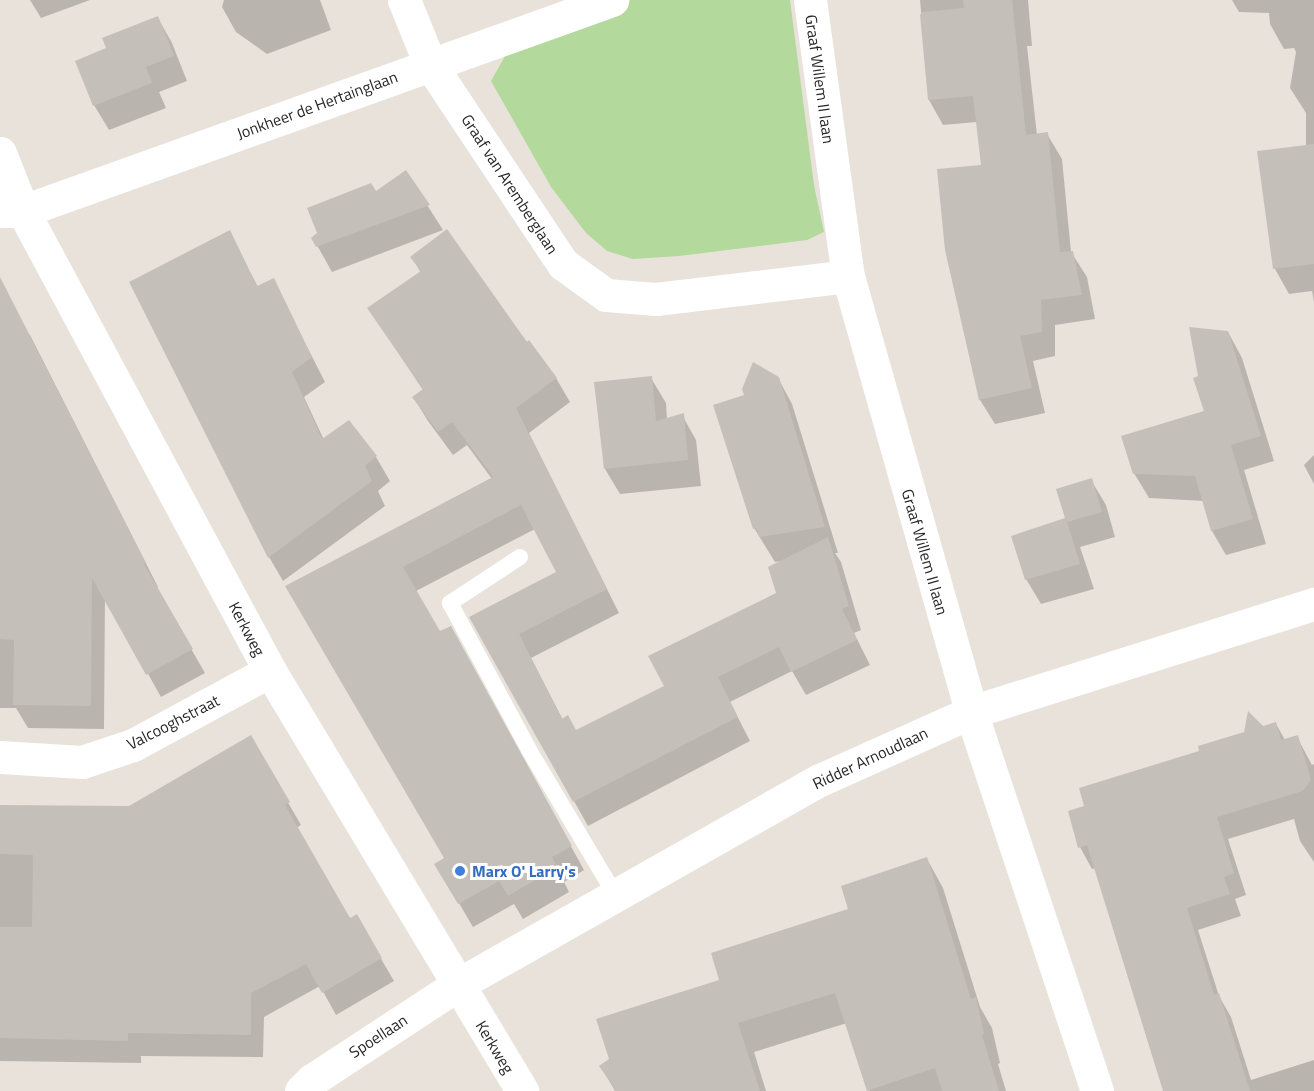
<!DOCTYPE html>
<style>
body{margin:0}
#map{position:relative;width:1314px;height:1091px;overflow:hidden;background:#e8e2da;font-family:"Titillium Web",sans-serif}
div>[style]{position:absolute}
.green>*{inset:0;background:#b4d99d}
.shadow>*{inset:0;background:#0003}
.building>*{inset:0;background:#c4c0b9}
.lane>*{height:16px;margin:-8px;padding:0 8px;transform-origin:8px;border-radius:8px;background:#fff}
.street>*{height:33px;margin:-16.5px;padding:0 16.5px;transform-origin:16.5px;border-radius:16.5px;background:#fff}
.secondary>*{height:33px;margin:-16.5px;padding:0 16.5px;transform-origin:16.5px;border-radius:16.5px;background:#fff}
.dots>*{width:16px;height:16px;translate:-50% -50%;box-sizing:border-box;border:3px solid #fff;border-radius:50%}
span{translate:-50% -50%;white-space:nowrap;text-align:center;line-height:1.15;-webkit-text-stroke:6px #fff;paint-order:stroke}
.street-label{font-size:16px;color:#272727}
.shop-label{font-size:16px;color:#366cbe;font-weight:700}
.left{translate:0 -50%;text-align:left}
</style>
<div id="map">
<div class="green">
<i style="clip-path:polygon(631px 0,790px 0,814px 185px,824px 232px,807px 240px,679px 256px,633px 259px,607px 251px,586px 233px,551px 187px,491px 81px,514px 40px)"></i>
</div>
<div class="shadow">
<i style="clip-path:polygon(30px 0,90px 0,41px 18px)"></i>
<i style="clip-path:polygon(224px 0,320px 0,331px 30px,267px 54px,236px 32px,222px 7px)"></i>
<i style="clip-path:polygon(920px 0,1028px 0,1032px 46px,1027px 46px,1037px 135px,1047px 134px,1062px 159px,1071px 252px,1087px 277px,1095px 319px,1055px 325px,1055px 356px,1033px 361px,1045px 413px,995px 424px,980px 400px,983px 166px,977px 122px,943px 125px,929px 100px)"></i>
<i style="clip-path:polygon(1232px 0,1314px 0,1314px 302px,1312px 291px,1289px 294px,1275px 269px,1259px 152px,1306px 147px,1306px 113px,1290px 88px,1296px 52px,1294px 48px,1284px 49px,1270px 24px,1269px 13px,1239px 12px)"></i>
<i style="clip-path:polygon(158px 18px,172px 43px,187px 81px,159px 92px,166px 108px,109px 130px,94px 105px,108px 49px)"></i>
<i style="clip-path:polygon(406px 172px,443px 230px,332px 272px,313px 238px)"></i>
<i style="clip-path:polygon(229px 232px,258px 287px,273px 280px,325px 382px,304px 397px,324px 440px,348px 422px,376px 457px,390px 481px,378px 491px,385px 506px,283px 581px,269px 557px)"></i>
<i style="clip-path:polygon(412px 257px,527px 344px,556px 378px,570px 402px,529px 433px,619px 613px,531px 658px,563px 720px,576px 732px,666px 686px,778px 594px,782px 561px,775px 562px,754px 528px,746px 396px,778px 378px,792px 404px,838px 553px,835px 553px,841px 562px,861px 630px,854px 633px,870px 665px,806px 695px,792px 671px,730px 702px,750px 741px,588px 826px,471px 617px,558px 573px,535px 529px,416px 591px,440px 633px,464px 652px,584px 870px,564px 882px,569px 892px,523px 919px,514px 904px,473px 927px,436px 864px,446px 859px,287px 586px,492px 479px,467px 445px,453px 455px,428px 421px,414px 398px,423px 390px,369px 309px,421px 273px)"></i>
<i style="clip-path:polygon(0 321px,30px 335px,158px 587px,156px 588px,205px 673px,161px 697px,105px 597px,104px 729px,28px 728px,16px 708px,0 708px)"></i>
<i style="clip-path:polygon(1228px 332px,1242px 358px,1274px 461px,1244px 470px,1266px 544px,1226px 555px,1212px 531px,1204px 501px,1149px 498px,1134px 473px,1206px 412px,1200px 377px)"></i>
<i style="clip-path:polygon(651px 378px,666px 403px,667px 419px,682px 415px,696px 440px,701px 486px,620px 494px,605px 469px)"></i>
<i style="clip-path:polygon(1314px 455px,1314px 484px,1304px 465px)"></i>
<i style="clip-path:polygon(1091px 480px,1106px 505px,1115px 537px,1080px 547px,1094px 589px,1041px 604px,1026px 579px)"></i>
<i style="clip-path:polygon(1276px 724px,1285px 740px,1297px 737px,1312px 765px,1314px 764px,1314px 862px,1300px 841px,1294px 819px,1228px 839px,1246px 895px,1235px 899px,1241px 916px,1198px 930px,1219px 996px,1231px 1017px,1251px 1080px,1314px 1060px,1314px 1091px,1165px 1091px,1096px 868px,1092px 869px,1080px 847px,1086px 807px,1201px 752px)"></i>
<i style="clip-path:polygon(250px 737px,301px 825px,296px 828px,349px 920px,356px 916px,394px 981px,336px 1015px,320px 986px,264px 1017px,263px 1057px,141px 1056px,141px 1063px,0 1061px,0 806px,130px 808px)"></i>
<i style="clip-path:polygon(927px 859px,943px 888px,980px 1007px,992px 1028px,1000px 1063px,998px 1064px,1006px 1091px,869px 1091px,847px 1023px,754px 1052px,766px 1091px,615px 1091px,601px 1066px,721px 981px,850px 910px)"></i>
</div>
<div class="building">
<i style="clip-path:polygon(963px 0,1012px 0,1026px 135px,1048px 132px,1060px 252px,1073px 251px,1082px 295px,1041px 300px,1042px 332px,1020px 336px,1032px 388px,979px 400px,945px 250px,937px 169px,981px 165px,973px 96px,928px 100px,920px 15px,922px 12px,964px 8px)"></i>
<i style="clip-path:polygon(158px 16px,174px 56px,146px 67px,152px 83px,93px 106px,75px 61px,106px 48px,102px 38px)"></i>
<i style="clip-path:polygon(1314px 144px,1314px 264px,1273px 269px,1257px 151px)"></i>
<i style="clip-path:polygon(406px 170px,430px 205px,316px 247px,311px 238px,317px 233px,307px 208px,371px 183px,376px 191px)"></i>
<i style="clip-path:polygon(447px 229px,527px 342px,529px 340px,557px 378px,516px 408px,607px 589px,519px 634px,562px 719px,568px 715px,576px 730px,664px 686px,648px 656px,776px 593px,768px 567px,828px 537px,849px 606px,842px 609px,857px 640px,791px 672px,779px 647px,718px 677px,738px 717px,573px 802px,469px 617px,556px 572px,521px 505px,403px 567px,440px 631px,451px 626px,572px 846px,552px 857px,557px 867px,508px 896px,499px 881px,458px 904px,434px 864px,444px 858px,285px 586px,493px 477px,452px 422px,438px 432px,412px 397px,423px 389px,367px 308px,421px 271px,410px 257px)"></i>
<i style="clip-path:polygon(230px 230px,257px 286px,274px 278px,312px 357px,292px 372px,322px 439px,349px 420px,377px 456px,365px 466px,372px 481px,268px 558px,129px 282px)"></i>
<i style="clip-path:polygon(0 277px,146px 563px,144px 564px,193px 649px,146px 675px,92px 578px,91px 706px,13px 705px,14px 640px,0 639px)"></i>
<i style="clip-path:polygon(1189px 327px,1228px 331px,1261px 436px,1231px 445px,1253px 519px,1211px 531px,1195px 476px,1133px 474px,1121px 436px,1204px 411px,1193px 378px,1198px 376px)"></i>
<i style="clip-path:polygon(753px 362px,779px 377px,825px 527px,759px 537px,756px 528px,753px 529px,713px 405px,744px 395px,742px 389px)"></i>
<i style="clip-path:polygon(652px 376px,656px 421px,684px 413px,688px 460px,604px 469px,594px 382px)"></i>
<i style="clip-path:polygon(1092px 478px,1102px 512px,1067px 522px,1080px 564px,1025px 580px,1011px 536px,1065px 518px,1056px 489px)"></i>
<i style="clip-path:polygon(1248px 711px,1263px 726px,1276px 722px,1281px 740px,1298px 735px,1311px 780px,1303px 791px,1217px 817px,1234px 873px,1224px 877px,1230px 894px,1187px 908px,1214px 995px,1219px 993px,1250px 1091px,1163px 1091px,1087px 845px,1078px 848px,1068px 811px,1084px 806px,1079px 788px,1199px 751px,1198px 746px,1244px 732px)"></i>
<i style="clip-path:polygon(251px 735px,290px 802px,285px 805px,350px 918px,357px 914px,382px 958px,322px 993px,306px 964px,251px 993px,251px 1035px,128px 1033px,128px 1041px,0 1038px,0 927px,32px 927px,33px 855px,0 854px,0 805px,129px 806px)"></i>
<i style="clip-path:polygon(927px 857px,971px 999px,976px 997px,984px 1034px,982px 1035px,999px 1091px,942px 1091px,935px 1068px,867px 1091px,835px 993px,738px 1023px,760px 1091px,616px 1091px,599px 1066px,609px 1059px,596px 1019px,719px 980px,711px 953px,848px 909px,841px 886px)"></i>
</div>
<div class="lane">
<i style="left:520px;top:557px;width:84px;rotate:146.7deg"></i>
<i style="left:450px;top:603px;width:167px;rotate:61.7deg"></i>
<i style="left:529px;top:750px;width:168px;rotate:59.2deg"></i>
</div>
<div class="street">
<i style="left:404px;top:0;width:69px;rotate:67.9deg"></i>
<i style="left:430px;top:64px;width:240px;rotate:56.4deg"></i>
<i style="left:563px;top:264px;width:53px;rotate:35.8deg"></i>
<i style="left:606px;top:295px;width:50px;rotate:4.6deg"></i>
<i style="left:656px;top:299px;width:193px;rotate:-6.8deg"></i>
<i style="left:810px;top:0;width:279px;rotate:82.2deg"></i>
<i style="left:848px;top:276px;width:453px;rotate:74.2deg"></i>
<i style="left:971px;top:712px;width:399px;rotate:71.6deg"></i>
<i style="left:0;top:153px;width:62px;rotate:68.4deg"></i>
<i style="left:23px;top:211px;width:522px;rotate:61.77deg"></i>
<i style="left:270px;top:671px;width:490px;rotate:59deg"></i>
<i style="left:3px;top:211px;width:20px"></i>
<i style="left:23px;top:211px;width:626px;rotate:-19.71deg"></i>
<i style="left:0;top:757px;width:82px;rotate:3.5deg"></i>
<i style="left:82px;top:762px;width:54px;rotate:-18.4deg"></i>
<i style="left:133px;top:745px;width:156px;rotate:-28.4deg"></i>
</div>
<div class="secondary">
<i style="left:301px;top:1091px;width:16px;rotate:-45deg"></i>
<i style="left:312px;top:1080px;width:173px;rotate:-33.2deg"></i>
<i style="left:457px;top:985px;width:417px;rotate:-29.5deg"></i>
<i style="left:820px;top:780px;width:166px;rotate:-24.2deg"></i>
<i style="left:971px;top:712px;width:360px;rotate:-17.5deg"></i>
</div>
<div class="dots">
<i style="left:460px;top:871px;background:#3f7fe0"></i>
</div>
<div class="street-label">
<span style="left:820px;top:79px;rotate:82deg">Graaf Willem II laan</span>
<span style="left:317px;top:105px;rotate:-20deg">Jonkheer de Hertainglaan</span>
<span style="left:510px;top:184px;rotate:57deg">Graaf van Aremberglaan</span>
<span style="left:925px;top:552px;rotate:74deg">Graaf Willem II laan</span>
<span style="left:247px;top:629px;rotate:62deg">Kerkweg</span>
<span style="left:173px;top:722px;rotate:-27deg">Valcooghstraat</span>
<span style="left:870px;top:758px;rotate:-25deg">Ridder Arnoudlaan</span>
<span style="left:378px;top:1036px;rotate:-33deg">Spoellaan</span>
<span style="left:495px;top:1047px;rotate:59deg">Kerkweg</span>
</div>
<div class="shop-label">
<span class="left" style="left:472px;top:871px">Marx O' Larry's</span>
</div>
</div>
